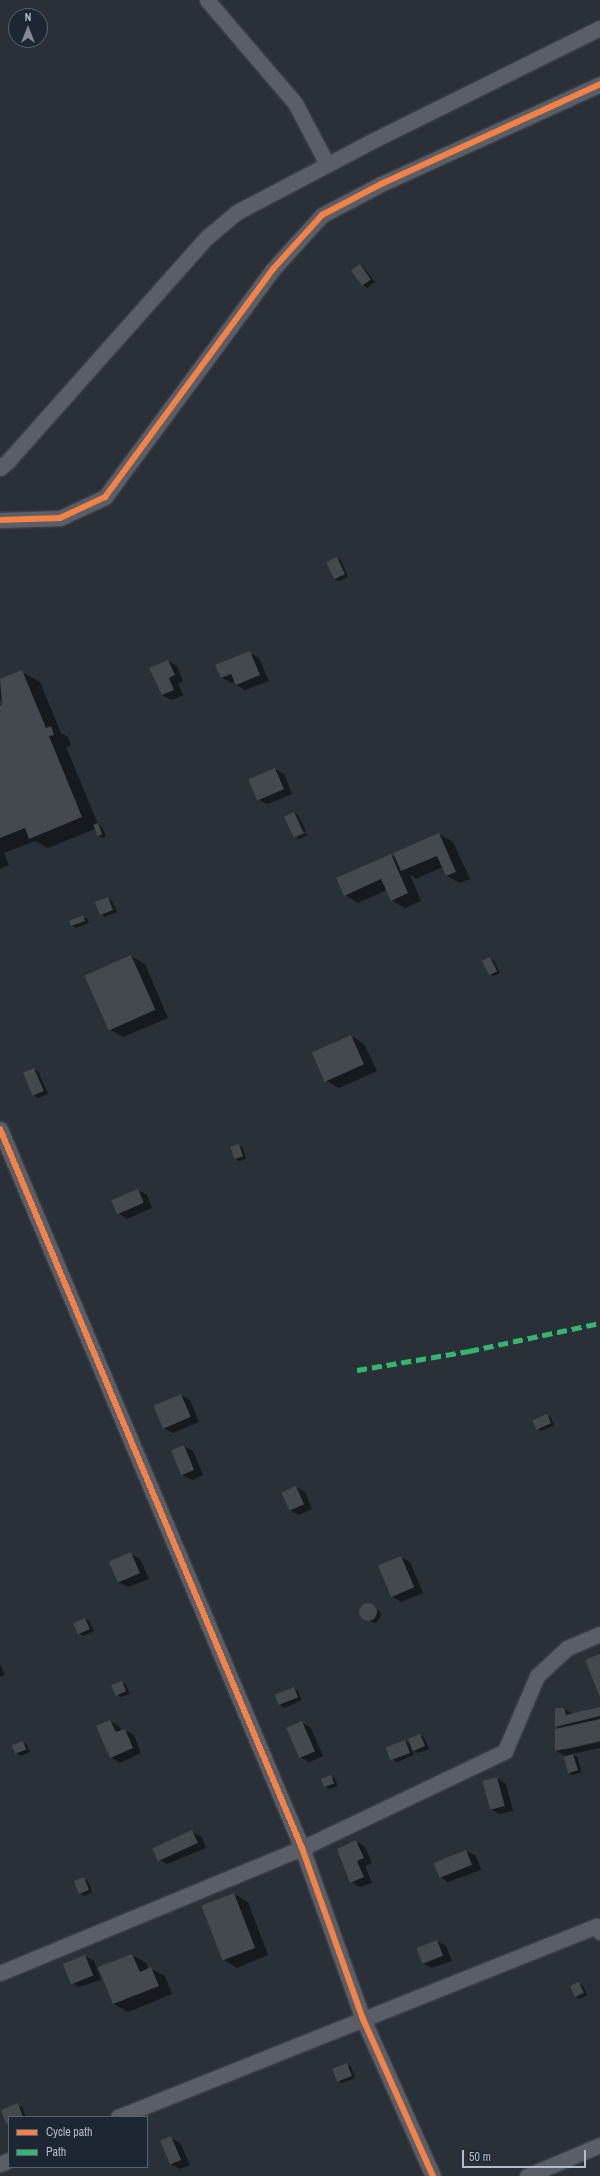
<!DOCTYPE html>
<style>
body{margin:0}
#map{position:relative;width:600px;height:2176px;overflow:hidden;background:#2a3038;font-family:"Archivo Narrow",sans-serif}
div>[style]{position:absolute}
.shadow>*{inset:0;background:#0007}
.building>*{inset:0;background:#444950;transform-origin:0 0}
.round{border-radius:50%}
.roads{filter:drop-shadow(0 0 1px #484c53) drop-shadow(0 0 1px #484c53)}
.street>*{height:15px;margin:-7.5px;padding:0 7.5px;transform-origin:7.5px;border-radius:7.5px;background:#5a5e66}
.quiet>*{height:5px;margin-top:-2.5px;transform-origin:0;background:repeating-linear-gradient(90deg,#33b770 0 10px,transparent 0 15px)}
.cycleway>*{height:6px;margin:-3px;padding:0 3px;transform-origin:3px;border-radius:3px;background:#f48246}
span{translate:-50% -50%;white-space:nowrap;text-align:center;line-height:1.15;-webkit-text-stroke:4px #1d2633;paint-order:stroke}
.legend{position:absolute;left:8px;top:2116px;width:140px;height:52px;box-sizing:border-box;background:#1d2633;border:1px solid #59626f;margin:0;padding:5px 7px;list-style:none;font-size:12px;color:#b4bcc9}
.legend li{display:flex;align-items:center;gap:8px;height:20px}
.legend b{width:20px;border:1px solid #59626f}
.north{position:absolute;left:8px;top:8px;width:40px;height:40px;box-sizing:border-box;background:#1d2633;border:1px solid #59626f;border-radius:50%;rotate:0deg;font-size:11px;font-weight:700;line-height:16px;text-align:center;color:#b4bcc9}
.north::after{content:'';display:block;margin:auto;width:14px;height:18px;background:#848b96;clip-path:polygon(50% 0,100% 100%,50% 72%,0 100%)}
.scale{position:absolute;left:462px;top:2150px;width:124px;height:18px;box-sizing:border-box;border:2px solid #b4bcc9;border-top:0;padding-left:5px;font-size:12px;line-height:14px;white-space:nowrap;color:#b4bcc9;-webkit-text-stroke:3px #1d2633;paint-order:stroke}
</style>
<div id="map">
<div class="shadow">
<i style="clip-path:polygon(360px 265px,364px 268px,375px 282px,367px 288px,363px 285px)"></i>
<i style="clip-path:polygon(337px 558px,341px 560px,348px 577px,339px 581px,334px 579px)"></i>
<i style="clip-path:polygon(250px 653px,259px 658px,269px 681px,245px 690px,236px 685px,235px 681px,231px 683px,221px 677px)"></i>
<i style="clip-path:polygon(168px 661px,177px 666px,183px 681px,178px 683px,183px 695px,172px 700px,162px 695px)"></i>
<i style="clip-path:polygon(22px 672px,40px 682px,61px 733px,68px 737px,71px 745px,66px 747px,98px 824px,102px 827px,106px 836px,102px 838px,98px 835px,95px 829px,48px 848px,35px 841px,4px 853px,9px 865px,0 869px,0 707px,3px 706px,0 699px,0 681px)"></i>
<i style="clip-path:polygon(275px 769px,284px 774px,292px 794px,267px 804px,258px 799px)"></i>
<i style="clip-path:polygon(294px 813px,298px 815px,306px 831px,296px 835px,296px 837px,285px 817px)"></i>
<i style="clip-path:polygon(306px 833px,308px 835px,299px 839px,296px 838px)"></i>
<i style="clip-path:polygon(439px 834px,453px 842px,470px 879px,460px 883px,447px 876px,443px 867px,416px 879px,410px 875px,421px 901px,405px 908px,391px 900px,387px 890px,358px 903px,345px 895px,391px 855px,396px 858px)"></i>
<i style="clip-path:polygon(108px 898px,112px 901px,117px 912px,105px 917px,101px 914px)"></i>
<i style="clip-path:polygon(82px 916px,87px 919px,89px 923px,76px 928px,72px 926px,70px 921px)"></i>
<i style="clip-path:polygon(131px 956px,145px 964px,168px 1018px,123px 1037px,109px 1029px)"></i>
<i style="clip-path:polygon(490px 958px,494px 961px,500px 973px,494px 976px,489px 974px)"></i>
<i style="clip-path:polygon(351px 1036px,364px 1044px,377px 1071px,339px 1088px,325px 1080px)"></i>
<i style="clip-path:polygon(34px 1069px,38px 1071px,48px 1094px,38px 1098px,34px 1095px)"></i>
<i style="clip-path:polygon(239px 1145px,243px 1148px,246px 1159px,239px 1161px,235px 1159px)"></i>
<i style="clip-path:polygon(138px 1190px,147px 1195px,152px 1208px,127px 1219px,118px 1213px)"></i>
<i style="clip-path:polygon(181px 1395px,190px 1400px,199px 1422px,173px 1433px,163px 1428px)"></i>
<i style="clip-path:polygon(547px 1415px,551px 1418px,554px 1425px,541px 1431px,537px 1428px)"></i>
<i style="clip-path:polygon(184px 1446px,193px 1451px,203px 1475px,192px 1480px,182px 1475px)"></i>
<i style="clip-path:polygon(296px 1487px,305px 1492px,312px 1509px,299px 1515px,290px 1510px)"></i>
<i style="clip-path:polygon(131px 1554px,140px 1559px,149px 1579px,128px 1587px,118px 1582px)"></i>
<i style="clip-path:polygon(401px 1557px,410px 1562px,423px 1593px,401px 1602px,392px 1596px)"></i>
<i style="clip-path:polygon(365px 1605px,373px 1606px,380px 1612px,381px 1616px,376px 1623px,363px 1619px,360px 1611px)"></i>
<i style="clip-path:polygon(85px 1619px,89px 1621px,94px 1631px,83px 1636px,78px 1633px)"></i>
<i style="clip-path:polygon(0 1664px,5px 1675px,0 1677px)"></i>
<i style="clip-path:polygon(121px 1682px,126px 1684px,130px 1694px,121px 1697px,117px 1695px)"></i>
<i style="clip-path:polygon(294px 1688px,298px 1691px,302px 1700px,284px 1708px,280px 1705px)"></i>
<i style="clip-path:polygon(600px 1708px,600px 1740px,564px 1748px,564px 1750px,600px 1742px,600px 1748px,572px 1754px,577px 1757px,582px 1772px,573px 1775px,569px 1773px,567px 1757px,556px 1751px,556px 1730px,561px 1729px,556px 1726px,556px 1709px,564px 1709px,573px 1714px)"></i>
<i style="clip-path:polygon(110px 1721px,119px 1726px,121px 1731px,125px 1730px,134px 1735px,141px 1753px,120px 1763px,111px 1757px)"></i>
<i style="clip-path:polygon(302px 1722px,311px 1728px,323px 1756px,309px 1762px,300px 1757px,288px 1729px)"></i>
<i style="clip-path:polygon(420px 1735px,424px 1738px,429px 1749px,418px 1753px,414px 1751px,410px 1740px)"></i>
<i style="clip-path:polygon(405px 1741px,409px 1743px,414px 1755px,397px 1762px,393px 1760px)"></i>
<i style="clip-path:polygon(23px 1742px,27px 1745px,30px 1752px,21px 1756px,16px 1753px)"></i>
<i style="clip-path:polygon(331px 1776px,335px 1779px,338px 1786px,330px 1789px,326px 1787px,323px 1780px)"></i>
<i style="clip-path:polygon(497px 1778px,506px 1784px,513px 1811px,500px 1814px,491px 1809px)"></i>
<i style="clip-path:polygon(192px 1832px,202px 1837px,206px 1848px,167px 1864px,158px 1859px)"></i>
<i style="clip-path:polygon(356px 1841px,365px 1847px,372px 1863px,365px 1866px,372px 1883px,360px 1887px,351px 1882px)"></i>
<i style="clip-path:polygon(466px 1851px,476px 1856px,481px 1870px,448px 1882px,439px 1876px,434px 1863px)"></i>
<i style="clip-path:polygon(84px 1879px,88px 1881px,92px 1892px,84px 1896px,80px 1893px)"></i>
<i style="clip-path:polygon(234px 1894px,248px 1902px,268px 1955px,237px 1968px,224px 1960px)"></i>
<i style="clip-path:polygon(437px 1941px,446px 1946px,452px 1961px,432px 1968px,422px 1963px)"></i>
<i style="clip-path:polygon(132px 1955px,146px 1963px,149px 1970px,151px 1969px,165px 1976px,172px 1994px,128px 2012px,114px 2004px,99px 1968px)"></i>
<i style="clip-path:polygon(85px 1956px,94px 1961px,101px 1980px,79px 1987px,70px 1982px)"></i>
<i style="clip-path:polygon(579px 1983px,583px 1986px,587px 1995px,580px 1999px,576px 1996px)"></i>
<i style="clip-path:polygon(346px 2064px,351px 2066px,355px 2078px,342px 2083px,338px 2081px)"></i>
<i style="clip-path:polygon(17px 2105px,22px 2107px,26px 2117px,9px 2117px,9px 2124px,2px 2111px)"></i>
<i style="clip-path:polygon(171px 2138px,180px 2143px,190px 2165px,180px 2169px,170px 2164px)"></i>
</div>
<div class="building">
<i style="left:360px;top:264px;width:19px;height:11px;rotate:55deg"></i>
<i style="left:337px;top:557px;width:19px;height:12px;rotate:65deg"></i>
<i style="clip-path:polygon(250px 651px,260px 675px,236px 685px,231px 674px,221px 678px,215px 665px)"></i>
<i style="clip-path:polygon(168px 660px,175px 675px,169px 678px,174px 690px,162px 695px,149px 668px)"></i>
<i style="clip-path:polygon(22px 670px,46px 728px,51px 726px,54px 735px,49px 736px,82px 817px,29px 839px,25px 828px,0 838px,0 706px,2px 705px,0 679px)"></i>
<i style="left:275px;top:768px;width:23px;height:29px;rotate:67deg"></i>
<i style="left:294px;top:812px;width:23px;height:11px;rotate:65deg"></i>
<i style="left:98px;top:823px;width:12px;height:5px;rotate:70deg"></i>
<i style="clip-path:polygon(439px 833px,456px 872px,446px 876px,437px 856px,401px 871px,393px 853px)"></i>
<i style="clip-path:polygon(391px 854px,408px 893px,391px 901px,381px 879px,344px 896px,336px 878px)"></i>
<i style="left:108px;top:897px;width:14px;height:14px;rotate:69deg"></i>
<i style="clip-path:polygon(83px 915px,85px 921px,71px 926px,69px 921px)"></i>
<i style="left:131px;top:955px;width:60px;height:51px;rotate:66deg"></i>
<i style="left:490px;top:957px;width:16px;height:9px;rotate:63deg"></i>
<i style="left:351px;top:1035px;width:32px;height:43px;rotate:66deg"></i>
<i style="left:34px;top:1068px;width:25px;height:12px;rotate:67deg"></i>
<i style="left:239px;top:1144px;width:13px;height:9px;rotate:72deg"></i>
<i style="left:138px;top:1189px;width:15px;height:29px;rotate:67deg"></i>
<i style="left:181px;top:1394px;width:25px;height:30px;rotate:67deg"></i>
<i style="left:547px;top:1414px;width:10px;height:16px;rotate:66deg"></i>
<i style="left:184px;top:1445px;width:27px;height:14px;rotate:68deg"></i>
<i style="left:296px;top:1486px;width:20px;height:16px;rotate:66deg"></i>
<i style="left:131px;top:1552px;width:23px;height:24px;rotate:67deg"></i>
<i style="left:401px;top:1556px;width:34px;height:25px;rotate:67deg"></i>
<i class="round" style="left:359px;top:1603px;width:18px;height:18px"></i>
<i style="left:85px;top:1618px;width:12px;height:13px;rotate:66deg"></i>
<i style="clip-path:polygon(600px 1654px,600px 1697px,585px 1660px)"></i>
<i style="clip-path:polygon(122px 1681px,126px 1691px,116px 1696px,111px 1685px)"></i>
<i style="left:294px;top:1687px;width:11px;height:21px;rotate:68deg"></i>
<i style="clip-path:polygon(600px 1707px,600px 1716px,555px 1727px,555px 1708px,564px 1708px,566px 1715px)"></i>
<i style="clip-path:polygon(600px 1719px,600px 1741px,555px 1751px,555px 1729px)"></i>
<i style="clip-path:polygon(110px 1720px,116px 1732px,125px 1729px,133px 1748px,110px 1758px,96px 1726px)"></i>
<i style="left:302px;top:1721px;width:33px;height:17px;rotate:67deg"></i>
<i style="left:420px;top:1734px;width:13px;height:13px;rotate:67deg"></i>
<i style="left:405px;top:1740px;width:14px;height:21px;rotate:69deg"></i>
<i style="left:23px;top:1741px;width:9px;height:12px;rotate:69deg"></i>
<i style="left:573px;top:1754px;width:17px;height:10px;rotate:73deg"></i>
<i style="left:331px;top:1775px;width:9px;height:11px;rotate:69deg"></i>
<i style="left:497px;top:1777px;width:30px;height:15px;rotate:75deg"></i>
<i style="left:192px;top:1830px;width:14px;height:44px;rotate:65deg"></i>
<i style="clip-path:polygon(356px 1840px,364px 1858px,357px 1861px,364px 1877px,350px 1883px,337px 1849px)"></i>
<i style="left:466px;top:1850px;width:16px;height:35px;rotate:68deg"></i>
<i style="left:84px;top:1877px;width:14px;height:11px;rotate:69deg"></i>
<i style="left:234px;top:1893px;width:59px;height:35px;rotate:69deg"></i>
<i style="left:437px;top:1940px;width:17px;height:22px;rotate:69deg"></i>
<i style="clip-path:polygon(132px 1954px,140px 1972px,151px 1967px,159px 1986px,113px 2004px,98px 1967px)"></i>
<i style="left:85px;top:1955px;width:22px;height:24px;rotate:68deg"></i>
<i style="left:579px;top:1982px;width:12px;height:10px;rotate:66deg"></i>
<i style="left:347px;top:2063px;width:14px;height:16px;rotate:69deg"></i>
<i style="clip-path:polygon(18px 2103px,23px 2117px,9px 2117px,9px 2123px,6px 2124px,1px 2110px)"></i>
<i style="left:171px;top:2136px;width:26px;height:12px;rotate:67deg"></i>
</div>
<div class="roads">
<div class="street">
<i style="left:207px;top:0;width:135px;rotate:49.5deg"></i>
<i style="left:295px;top:103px;width:69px;rotate:62.3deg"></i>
<i style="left:0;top:468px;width:11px;rotate:-41deg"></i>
<i style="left:8px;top:461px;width:298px;rotate:-48.4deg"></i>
<i style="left:206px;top:238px;width:40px;rotate:-40deg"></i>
<i style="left:237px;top:212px;width:155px;rotate:-27.7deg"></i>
<i style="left:374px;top:140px;width:252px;rotate:-26.4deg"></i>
<i style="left:0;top:520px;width:60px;rotate:-1.9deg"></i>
<i style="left:60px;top:518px;width:50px;rotate:-25deg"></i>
<i style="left:105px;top:497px;width:283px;rotate:-53.6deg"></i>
<i style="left:273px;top:269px;width:73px;rotate:-47.8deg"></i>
<i style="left:322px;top:215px;width:67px;rotate:-27.7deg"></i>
<i style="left:381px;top:184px;width:241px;rotate:-24.5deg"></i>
<i style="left:0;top:1129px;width:780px;rotate:67.22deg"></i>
<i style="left:302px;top:1848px;width:182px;rotate:70.4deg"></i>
<i style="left:363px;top:2019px;width:172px;rotate:66deg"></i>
<i style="left:0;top:1973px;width:327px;rotate:-22.5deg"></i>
<i style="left:302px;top:1848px;width:225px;rotate:-25.5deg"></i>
<i style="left:505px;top:1751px;width:82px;rotate:-66.9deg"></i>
<i style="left:537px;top:1676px;width:41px;rotate:-43deg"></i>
<i style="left:567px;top:1648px;width:36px;rotate:-23deg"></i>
<i style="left:118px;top:2117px;width:515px;rotate:-21.78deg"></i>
<i style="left:596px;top:1926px;width:7px;rotate:56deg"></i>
<i style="left:0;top:2164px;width:10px;rotate:-24deg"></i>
<i style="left:527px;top:2176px;width:79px;rotate:-23deg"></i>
</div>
</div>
<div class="quiet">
<i style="left:357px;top:1370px;width:114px;rotate:-9.6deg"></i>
<i style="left:469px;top:1351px;width:134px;rotate:-12.1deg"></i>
</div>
<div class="cycleway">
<i style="left:0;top:520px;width:60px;rotate:-1.9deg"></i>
<i style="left:60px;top:518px;width:50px;rotate:-25deg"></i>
<i style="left:105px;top:497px;width:283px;rotate:-53.6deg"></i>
<i style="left:273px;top:269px;width:73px;rotate:-47.8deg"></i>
<i style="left:322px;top:215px;width:67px;rotate:-27.7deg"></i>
<i style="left:381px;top:184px;width:241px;rotate:-24.5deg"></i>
<i style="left:0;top:1129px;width:780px;rotate:67.22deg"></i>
<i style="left:302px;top:1848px;width:182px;rotate:70.4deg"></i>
<i style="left:363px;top:2019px;width:172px;rotate:66deg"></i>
</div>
<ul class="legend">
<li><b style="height:5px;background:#f48246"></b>Cycle path</li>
<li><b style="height:5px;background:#33b770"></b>Path</li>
</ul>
<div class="north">N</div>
<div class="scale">50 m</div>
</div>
